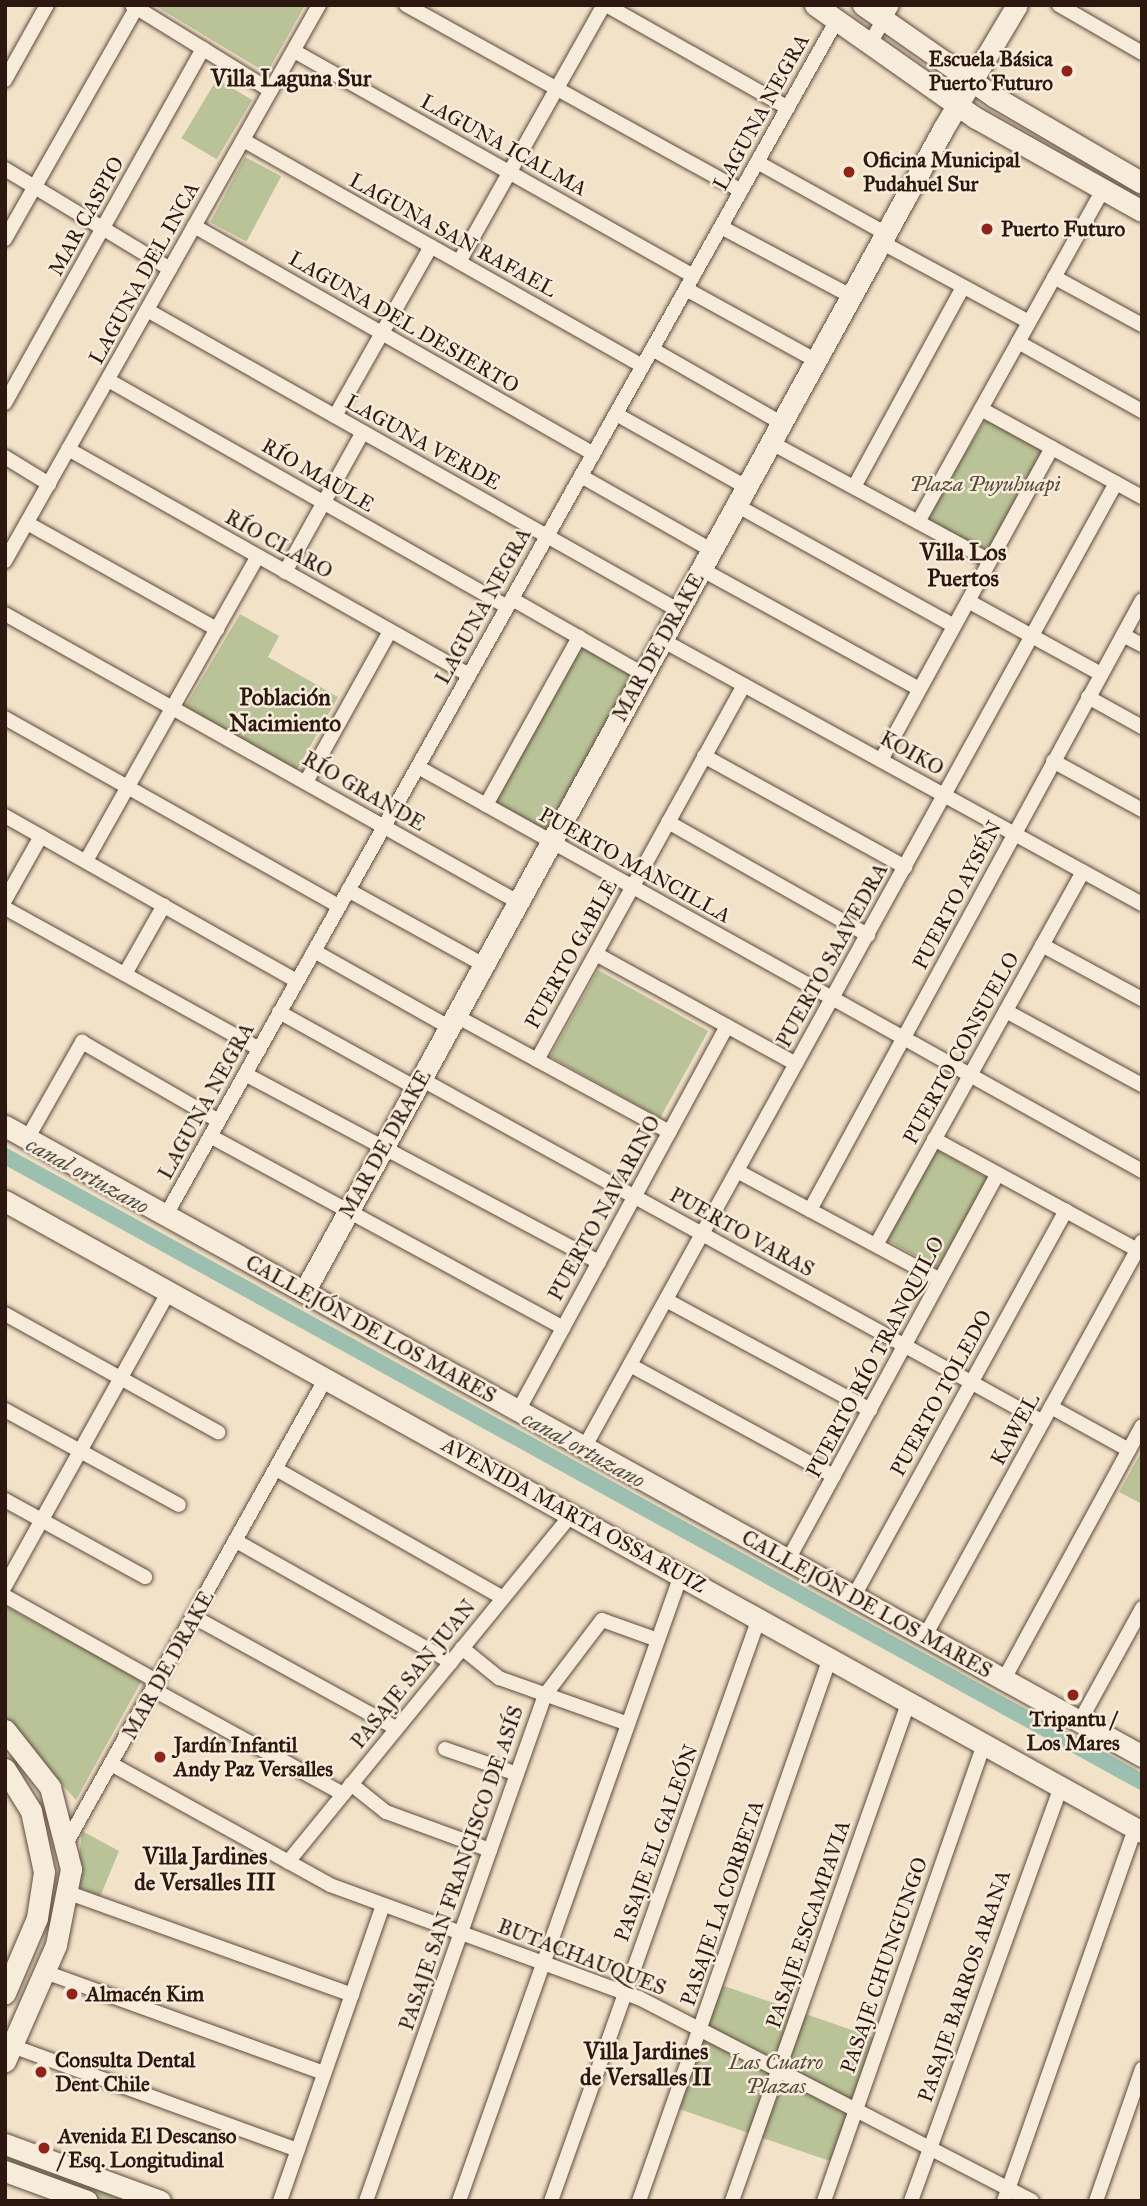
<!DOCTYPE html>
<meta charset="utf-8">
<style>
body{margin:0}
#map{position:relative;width:1147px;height:2206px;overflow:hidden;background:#f2e2c8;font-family:"IM FELL Great Primer",serif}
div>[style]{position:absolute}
.green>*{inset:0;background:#b9c397;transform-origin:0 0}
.canal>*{height:16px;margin:-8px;padding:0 8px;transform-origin:8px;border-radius:8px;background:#9cbfaf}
.roads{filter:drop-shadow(0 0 2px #5e4a3d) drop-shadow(0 0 2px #5e4a3d)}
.street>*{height:14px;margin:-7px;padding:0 7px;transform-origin:7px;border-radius:7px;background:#f7ecdb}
.secondary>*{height:21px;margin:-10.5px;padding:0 10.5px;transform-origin:10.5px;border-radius:10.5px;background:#f7ecdb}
.dots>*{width:19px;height:19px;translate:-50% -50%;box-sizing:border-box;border:4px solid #f7ecdb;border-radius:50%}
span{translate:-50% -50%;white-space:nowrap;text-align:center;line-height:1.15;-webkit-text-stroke:5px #f7ecdb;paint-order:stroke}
.poi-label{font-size:21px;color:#2d180f;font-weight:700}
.right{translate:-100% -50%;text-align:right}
.left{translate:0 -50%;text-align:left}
.street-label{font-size:21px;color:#2d180f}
.park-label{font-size:21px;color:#574b38;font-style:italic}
.neighbourhood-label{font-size:23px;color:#2d180f;font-weight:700}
.water-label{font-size:23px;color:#545247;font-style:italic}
.frame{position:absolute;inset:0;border:7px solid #2d180f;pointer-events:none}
</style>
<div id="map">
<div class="green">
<i style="clip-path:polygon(154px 5px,305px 5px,267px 73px)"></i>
<i style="left:217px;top:79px;width:41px;height:69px;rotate:31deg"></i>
<i style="left:245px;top:157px;width:41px;height:74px;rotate:28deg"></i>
<i style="clip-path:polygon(987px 418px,1043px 447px,1044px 455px,987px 553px,924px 519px)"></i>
<i style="clip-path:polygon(240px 614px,279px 636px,268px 657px,338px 697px,296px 771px,185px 707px)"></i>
<i style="left:579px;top:644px;width:63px;height:180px;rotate:29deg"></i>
<i style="left:598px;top:970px;width:126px;height:99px;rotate:29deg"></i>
<i style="left:937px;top:1150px;width:58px;height:103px;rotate:29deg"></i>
<i style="clip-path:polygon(1142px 1451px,1142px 1504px,1119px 1492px)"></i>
<i style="clip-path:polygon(5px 1606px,142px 1680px,76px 1800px,5px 1720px)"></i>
<i style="clip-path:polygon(82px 1831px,119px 1851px,100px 1897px,76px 1886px)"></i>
<i style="left:721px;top:1985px;width:162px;height:131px;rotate:19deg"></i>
<i style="clip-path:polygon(5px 2156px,129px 2201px,97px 2201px,5px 2167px)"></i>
</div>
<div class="canal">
<i style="left:5px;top:1156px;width:1298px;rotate:28.84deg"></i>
</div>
<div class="roads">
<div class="street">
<i style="left:132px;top:5px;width:163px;rotate:31.7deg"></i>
<i style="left:406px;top:5px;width:383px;rotate:29deg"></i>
<i style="left:606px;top:5px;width:209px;rotate:29.5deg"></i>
<i style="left:1059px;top:5px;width:96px;rotate:30deg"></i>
<i style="left:872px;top:40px;width:40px;rotate:-60.3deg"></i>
<i style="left:294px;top:51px;width:458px;rotate:29.4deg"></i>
<i style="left:5px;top:80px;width:86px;rotate:-60.8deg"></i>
<i style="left:243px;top:140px;width:459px;rotate:29.5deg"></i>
<i style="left:757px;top:162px;width:146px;rotate:29deg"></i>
<i style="left:5px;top:169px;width:193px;rotate:31.2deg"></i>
<i style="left:194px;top:226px;width:460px;rotate:29.7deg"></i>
<i style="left:721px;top:227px;width:147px;rotate:28deg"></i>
<i style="left:5px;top:239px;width:266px;rotate:-60.4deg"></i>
<i style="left:881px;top:242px;width:168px;rotate:28.4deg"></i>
<i style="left:459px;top:262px;width:295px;rotate:-60.6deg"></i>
<i style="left:1054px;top:277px;width:100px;rotate:28.6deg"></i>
<i style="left:686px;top:289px;width:147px;rotate:28.8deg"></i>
<i style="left:147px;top:310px;width:610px;rotate:29.47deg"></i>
<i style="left:1018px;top:342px;width:142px;rotate:29.1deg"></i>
<i style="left:652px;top:349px;width:149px;rotate:29.8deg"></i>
<i style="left:108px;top:380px;width:459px;rotate:29.6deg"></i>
<i style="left:5px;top:403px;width:406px;rotate:-60.8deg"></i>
<i style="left:981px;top:409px;width:183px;rotate:28.7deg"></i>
<i style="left:616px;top:414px;width:149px;rotate:29.3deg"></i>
<i style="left:335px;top:416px;width:195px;rotate:-60.5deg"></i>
<i style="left:770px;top:442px;width:250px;rotate:28.4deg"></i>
<i style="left:68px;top:449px;width:460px;rotate:29.4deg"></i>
<i style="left:5px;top:457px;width:52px;rotate:31.5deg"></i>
<i style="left:581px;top:476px;width:150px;rotate:29.6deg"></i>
<i style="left:854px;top:487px;width:228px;rotate:-61.4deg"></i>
<i style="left:736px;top:505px;width:249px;rotate:29deg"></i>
<i style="left:918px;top:522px;width:381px;rotate:-60.9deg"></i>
<i style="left:27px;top:523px;width:218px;rotate:29.2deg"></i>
<i style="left:5px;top:561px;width:639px;rotate:-60.54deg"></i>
<i style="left:701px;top:569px;width:249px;rotate:28.8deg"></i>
<i style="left:285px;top:572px;width:160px;rotate:-60.9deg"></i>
<i style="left:512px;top:599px;width:151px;rotate:29.8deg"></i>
<i style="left:968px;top:601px;width:152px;rotate:28.8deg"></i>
<i style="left:5px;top:614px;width:588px;rotate:29.31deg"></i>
<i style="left:1123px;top:635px;width:21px;rotate:28deg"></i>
<i style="left:662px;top:640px;width:548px;rotate:28.81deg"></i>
<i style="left:1088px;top:697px;width:62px;rotate:29.1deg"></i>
<i style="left:5px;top:718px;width:383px;rotate:29.4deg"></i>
<i style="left:704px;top:756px;width:230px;rotate:28.9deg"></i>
<i style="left:881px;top:760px;width:356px;rotate:-61.3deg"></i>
<i style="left:1053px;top:761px;width:102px;rotate:28.8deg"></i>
<i style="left:418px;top:767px;width:829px;rotate:29.16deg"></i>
<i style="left:306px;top:782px;width:173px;rotate:-60.9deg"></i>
<i style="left:486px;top:805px;width:192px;rotate:-61deg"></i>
<i style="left:5px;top:816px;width:335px;rotate:29.5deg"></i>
<i style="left:668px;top:822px;width:230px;rotate:29.5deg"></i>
<i style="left:86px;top:861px;width:350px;rotate:-60.6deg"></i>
<i style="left:348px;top:890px;width:155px;rotate:28.9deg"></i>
<i style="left:5px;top:900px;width:73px;rotate:-60.6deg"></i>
<i style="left:5px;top:908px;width:291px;rotate:29deg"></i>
<i style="left:1042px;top:945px;width:114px;rotate:28.4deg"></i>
<i style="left:314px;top:951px;width:155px;rotate:29.4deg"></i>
<i style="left:596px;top:954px;width:228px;rotate:28.8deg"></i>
<i style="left:125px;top:974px;width:79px;rotate:-60.5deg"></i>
<i style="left:1006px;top:1011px;width:155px;rotate:28.6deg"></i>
<i style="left:279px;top:1012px;width:157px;rotate:29deg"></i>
<i style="left:456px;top:1016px;width:243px;rotate:28.5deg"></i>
<i style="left:537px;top:1060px;width:428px;rotate:-61.1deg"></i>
<i style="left:245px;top:1074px;width:401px;rotate:28deg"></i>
<i style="left:421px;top:1079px;width:710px;rotate:28.87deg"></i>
<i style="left:210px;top:1136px;width:402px;rotate:28.5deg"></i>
<i style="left:27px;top:1139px;width:112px;rotate:-60.4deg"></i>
<i style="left:82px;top:1042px;width:158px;rotate:30deg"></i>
<i style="left:934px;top:1139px;width:232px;rotate:28.6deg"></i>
<i style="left:737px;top:1171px;width:230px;rotate:28.2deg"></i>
<i style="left:810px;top:1210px;width:694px;rotate:-61.44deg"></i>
<i style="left:166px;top:1215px;width:1373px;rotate:-60.69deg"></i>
<i style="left:876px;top:1245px;width:427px;rotate:-61deg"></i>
<i style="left:666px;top:1300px;width:232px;rotate:28.3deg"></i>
<i style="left:5px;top:1314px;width:244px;rotate:29deg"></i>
<i style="left:630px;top:1365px;width:232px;rotate:28.6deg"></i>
<i style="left:1051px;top:1407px;width:89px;rotate:28.9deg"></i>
<i style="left:5px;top:1410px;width:198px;rotate:28.6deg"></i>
<i style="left:518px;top:1411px;width:438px;rotate:-61.5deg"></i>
<i style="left:584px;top:1448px;width:1102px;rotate:-61.13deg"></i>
<i style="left:276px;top:1469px;width:261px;rotate:29.6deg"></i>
<i style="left:5px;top:1500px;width:160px;rotate:28.8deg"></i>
<i style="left:236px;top:1541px;width:247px;rotate:29.4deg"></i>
<i style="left:788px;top:1560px;width:439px;rotate:-61.5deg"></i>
<i style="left:5px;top:1586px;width:338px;rotate:-60.9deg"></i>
<i style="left:5px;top:1596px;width:176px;rotate:29.3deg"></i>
<i style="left:854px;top:1596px;width:440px;rotate:-61.2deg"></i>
<i style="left:194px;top:1617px;width:230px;rotate:28.8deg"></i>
<i style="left:925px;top:1636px;width:450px;rotate:-61.2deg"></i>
<i style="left:462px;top:1648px;width:48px;rotate:39deg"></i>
<i style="left:499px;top:1678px;width:137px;rotate:19.6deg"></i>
<i style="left:1004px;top:1679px;width:288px;rotate:-61.4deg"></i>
<i style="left:154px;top:1690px;width:216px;rotate:28.8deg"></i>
<i style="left:1080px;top:1721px;width:129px;rotate:-61.2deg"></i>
<i style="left:445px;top:1749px;width:76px;rotate:19.1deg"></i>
<i style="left:113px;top:1765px;width:248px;rotate:28.9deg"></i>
<i style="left:330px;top:1885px;width:329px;rotate:20.1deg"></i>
<i style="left:639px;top:1998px;width:442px;rotate:27.3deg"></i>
<i style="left:351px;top:1784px;width:45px;rotate:38.7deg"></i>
<i style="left:386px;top:1812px;width:111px;rotate:20.1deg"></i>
<i style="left:68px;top:1840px;width:529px;rotate:-60.82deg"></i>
<i style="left:288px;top:1862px;width:449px;rotate:-50.8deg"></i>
<i style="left:69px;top:1893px;width:301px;rotate:19.8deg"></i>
<i style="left:45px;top:1972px;width:297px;rotate:19.9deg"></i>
<i style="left:12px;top:2046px;width:304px;rotate:20deg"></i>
<i style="left:280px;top:2201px;width:313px;rotate:-70.8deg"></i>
<i style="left:366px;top:2201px;width:537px;rotate:-70.52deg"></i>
<i style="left:545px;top:1695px;width:94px;rotate:-52.8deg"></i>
<i style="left:602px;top:1620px;width:59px;rotate:19.7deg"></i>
<i style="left:459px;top:2201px;width:664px;rotate:-70.47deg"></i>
<i style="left:551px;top:2201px;width:619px;rotate:-70.36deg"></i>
<i style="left:639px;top:2201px;width:576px;rotate:-70.62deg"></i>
<i style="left:732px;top:2201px;width:530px;rotate:-70.51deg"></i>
<i style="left:824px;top:2201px;width:484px;rotate:-70.7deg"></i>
<i style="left:911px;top:2201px;width:441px;rotate:-70.1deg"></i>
<i style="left:1004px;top:2201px;width:395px;rotate:-70.6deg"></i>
<i style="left:1096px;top:2201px;width:140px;rotate:-70.8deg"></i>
</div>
<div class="secondary">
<i style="left:815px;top:5px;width:197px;rotate:35.1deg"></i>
<i style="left:976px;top:118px;width:190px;rotate:29.3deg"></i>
<i style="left:863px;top:5px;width:161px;rotate:34.9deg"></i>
<i style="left:995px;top:97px;width:170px;rotate:30.3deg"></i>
<i style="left:5px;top:1126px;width:1300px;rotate:28.99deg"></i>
<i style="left:5px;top:1201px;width:1300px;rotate:29.03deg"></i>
<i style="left:304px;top:1292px;width:1327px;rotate:-61.21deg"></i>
<i style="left:943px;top:129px;width:144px;rotate:-59.2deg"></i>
<i style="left:5px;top:1730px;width:73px;rotate:51.7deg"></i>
<i style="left:50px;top:1787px;width:85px;rotate:75.6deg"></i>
<i style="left:71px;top:1869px;width:77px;rotate:101.2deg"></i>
<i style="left:56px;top:1945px;width:127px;rotate:113.7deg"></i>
<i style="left:5px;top:1769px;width:49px;rotate:58.2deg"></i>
<i style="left:31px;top:1811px;width:62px;rotate:78deg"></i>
<i style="left:44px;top:1872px;width:47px;rotate:98.7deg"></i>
<i style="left:37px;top:1918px;width:82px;rotate:113.1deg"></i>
<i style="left:5px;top:2144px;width:165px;rotate:20.2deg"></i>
<i style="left:5px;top:2171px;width:87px;rotate:20.1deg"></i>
</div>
</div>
<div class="dots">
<i style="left:1067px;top:71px;background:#8f2418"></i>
<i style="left:849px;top:172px;background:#8f2418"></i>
<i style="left:987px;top:229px;background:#8f2418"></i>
<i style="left:1073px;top:1695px;background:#8f2418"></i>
<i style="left:160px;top:1757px;background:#8f2418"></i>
<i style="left:72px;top:1994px;background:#8f2418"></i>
<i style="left:41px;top:2072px;background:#8f2418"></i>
<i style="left:44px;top:2148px;background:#8f2418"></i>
</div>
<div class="poi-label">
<span class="right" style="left:1053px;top:71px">Escuela Básica<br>Puerto Futuro</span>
<span class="left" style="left:863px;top:172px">Oficina Municipal<br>Pudahuel Sur</span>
<span class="left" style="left:1001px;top:229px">Puerto Futuro</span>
<span style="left:1073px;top:1731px">Tripantu /<br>Los Mares</span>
<span class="left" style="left:174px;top:1757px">Jardín Infantil<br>Andy Paz Versalles</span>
<span class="left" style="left:86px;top:1994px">Almacén Kim</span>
<span class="left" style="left:55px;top:2072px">Consulta Dental<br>Dent Chile</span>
<span class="left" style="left:58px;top:2148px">Avenida El Descanso<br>/ Esq. Longitudinal</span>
</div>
<div class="street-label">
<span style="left:761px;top:112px;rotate:-61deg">LAGUNA NEGRA</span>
<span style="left:504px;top:145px;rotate:29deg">LAGUNA ICALMA</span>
<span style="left:86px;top:216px;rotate:-61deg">MAR CASPIO</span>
<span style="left:453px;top:235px;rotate:29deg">LAGUNA SAN RAFAEL</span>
<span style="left:144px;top:273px;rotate:-61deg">LAGUNA DEL INCA</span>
<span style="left:404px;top:322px;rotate:30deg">LAGUNA DEL DESIERTO</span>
<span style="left:423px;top:442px;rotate:29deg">LAGUNA VERDE</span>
<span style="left:318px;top:475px;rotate:30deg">RÍO MAULE</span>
<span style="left:279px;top:544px;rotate:29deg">RÍO CLARO</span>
<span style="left:483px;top:606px;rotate:-61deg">LAGUNA NEGRA</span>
<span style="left:658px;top:647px;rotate:-61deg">MAR DE DRAKE</span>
<span style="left:912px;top:753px;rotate:29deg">KOIKO</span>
<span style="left:364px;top:791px;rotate:30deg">RÍO GRANDE</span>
<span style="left:635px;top:865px;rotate:29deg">PUERTO MANCILLA</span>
<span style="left:957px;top:895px;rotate:-62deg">PUERTO AYSÉN</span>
<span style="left:571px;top:954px;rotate:-61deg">PUERTO GABLE</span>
<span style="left:832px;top:955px;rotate:-61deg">PUERTO SAAVEDRA</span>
<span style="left:961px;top:1048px;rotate:-61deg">PUERTO CONSUELO</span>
<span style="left:206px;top:1101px;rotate:-61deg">LAGUNA NEGRA</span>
<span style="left:385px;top:1144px;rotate:-61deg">MAR DE DRAKE</span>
<span style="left:604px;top:1208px;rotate:-61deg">PUERTO NAVARINO</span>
<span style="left:742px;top:1232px;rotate:29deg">PUERTO VARAS</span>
<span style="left:371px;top:1329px;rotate:29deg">CALLEJÓN DE LOS MARES</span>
<span style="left:875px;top:1357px;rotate:-62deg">PUERTO RÍO TRANQUILO</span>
<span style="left:941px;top:1393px;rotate:-61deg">PUERTO TOLEDO</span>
<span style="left:1015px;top:1429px;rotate:-61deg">KAWEL</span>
<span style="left:574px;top:1515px;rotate:29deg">AVENIDA MARTA OSSA RUIZ</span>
<span style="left:867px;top:1604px;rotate:29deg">CALLEJÓN DE LOS MARES</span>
<span style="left:168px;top:1665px;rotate:-61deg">MAR DE DRAKE</span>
<span style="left:413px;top:1674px;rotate:-51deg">PASAJE SAN JUAN</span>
<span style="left:656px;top:1843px;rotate:-70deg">PASAJE EL GALEÓN</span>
<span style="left:461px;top:1868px;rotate:-71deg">PASAJE SAN FRANCISCO DE ASÍS</span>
<span style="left:722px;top:1903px;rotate:-71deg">PASAJE LA CORBETA</span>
<span style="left:808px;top:1924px;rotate:-71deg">PASAJE ESCAMPAVIA</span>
<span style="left:582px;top:1957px;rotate:21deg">BUTACHAUQUES</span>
<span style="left:884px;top:1965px;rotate:-71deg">PASAJE CHUNGUNGO</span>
<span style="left:964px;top:1986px;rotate:-71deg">PASAJE BARROS ARANA</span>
</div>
<div class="park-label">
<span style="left:985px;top:484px">Plaza Puyuhuapi</span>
<span style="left:776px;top:2074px">Las Cuatro<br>Plazas</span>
</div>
<div class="neighbourhood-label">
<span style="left:291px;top:78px">Villa Laguna Sur</span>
<span style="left:963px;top:565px">Villa Los<br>Puertos</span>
<span style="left:285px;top:710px">Población<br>Nacimiento</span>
<span style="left:205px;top:1869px">Villa Jardines<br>de Versalles III</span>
<span style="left:646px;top:2064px">Villa Jardines<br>de Versalles II</span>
</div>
<div class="water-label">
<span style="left:88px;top:1175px;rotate:29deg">canal ortuzano</span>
<span style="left:584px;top:1449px;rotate:29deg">canal ortuzano</span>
</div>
<div class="frame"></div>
</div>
